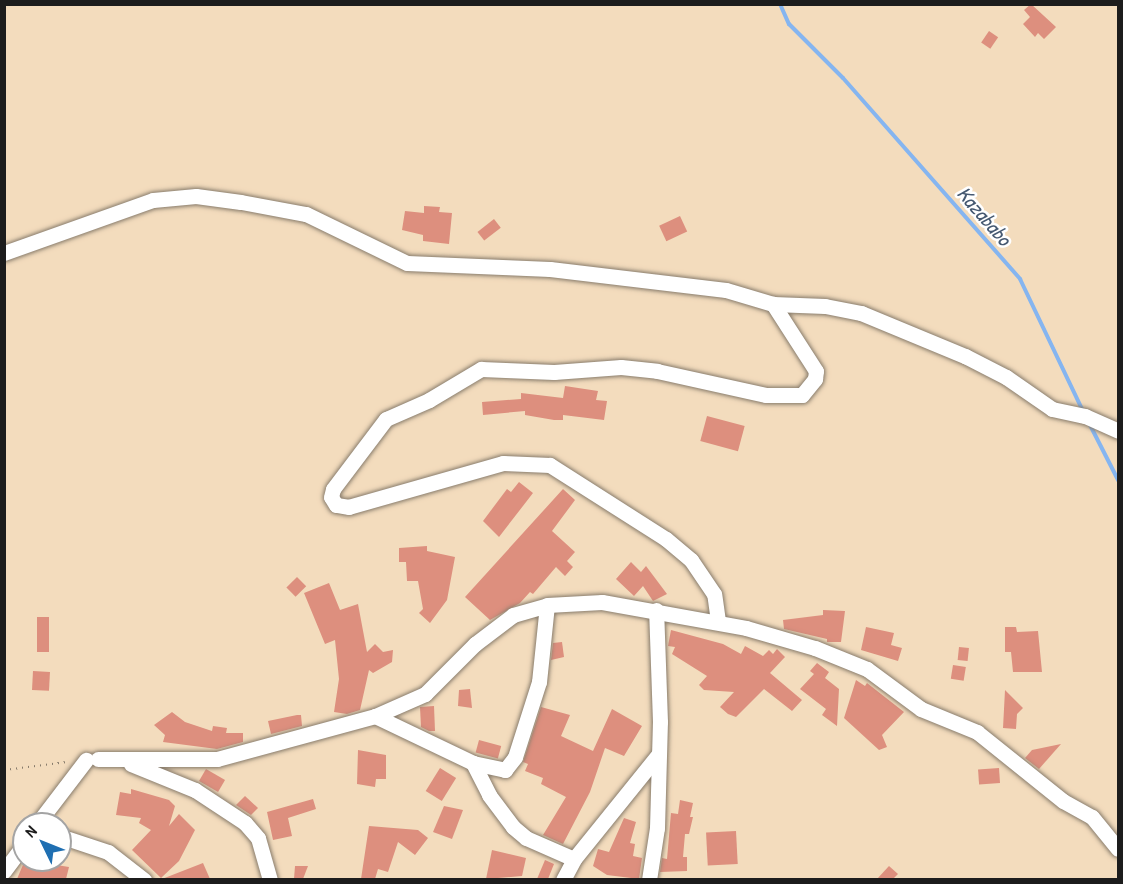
<!DOCTYPE html>
<style>
body{margin:0}
#map{position:relative;width:1123px;height:884px;overflow:hidden;background:#f3dcbd;font-family:"Patrick Hand",sans-serif}
div>[style]{position:absolute}
.stream>*{height:4px;margin:-2px;padding:0 2px;transform-origin:2px;border-radius:2px;background:#85b5f0}
.building>*{inset:0;background:#dd8f7e;transform-origin:0 0}
.path>*{height:2px;margin-top:-1px;transform-origin:0;background:repeating-linear-gradient(90deg,#887c6c 0 1.5px,transparent 0 6px)}
.roads{filter:drop-shadow(0 0 2px #887c6c) drop-shadow(0 0 2px #887c6c)}
.street>*{height:15px;margin:-7.5px;padding:0 7.5px;transform-origin:7.5px;border-radius:7.5px;background:#fff}
span{translate:-50% -50%;white-space:nowrap;text-align:center;line-height:1.15;-webkit-text-stroke:5px #fff;paint-order:stroke}
.water-label{font-size:21px;color:#465971;font-style:italic}
.frame{position:absolute;inset:0;border:6px solid #1c1c1c;pointer-events:none}
.north{position:absolute;left:12px;top:812px;width:60px;height:60px;box-sizing:border-box;background:#fff;border:2px solid #a4a4a4;border-radius:50%;rotate:313deg;font-size:16px;font-weight:700;line-height:24px;text-align:center;color:#1c1c1c}
.north::after{content:'';display:block;margin:auto;width:21px;height:27px;background:#1f6fb2;clip-path:polygon(50% 0,100% 100%,50% 72%,0 100%)}
</style>
<div id="map">
<div class="stream">
<i style="left:780px;top:4px;width:22px;rotate:66deg"></i>
<i style="left:789px;top:24px;width:76px;rotate:45deg"></i>
<i style="left:843px;top:78px;width:268px;rotate:48.6deg"></i>
<i style="left:1020px;top:279px;width:146px;rotate:64.5deg"></i>
<i style="left:1089px;top:423px;width:64px;rotate:63deg"></i>
</div>
<div class="building">
<i style="clip-path:polygon(1031px 4px,1056px 27px,1044px 39px,1038px 33px,1035px 37px,1023px 24px,1030px 17px,1024px 10px)"></i>
<i style="left:989px;top:31px;width:11px;height:14px;rotate:34deg"></i>
<i style="clip-path:polygon(424px 206px,440px 207px,439px 212px,452px 213px,449px 244px,423px 241px,423px 235px,402px 230px,405px 211px,424px 213px)"></i>
<i style="left:680px;top:216px;width:17px;height:23px;rotate:65deg"></i>
<i style="left:494px;top:219px;width:11px;height:21px;rotate:52deg"></i>
<i style="clip-path:polygon(565px 386px,598px 391px,596px 400px,607px 401px,604px 420px,563px 415px,563px 420px,554px 420px,525px 415px,525px 411px,483px 415px,482px 402px,521px 399px,521px 393px,563px 398px)"></i>
<i style="left:707px;top:416px;width:39px;height:26px;rotate:15deg"></i>
<i style="clip-path:polygon(519px 482px,533px 493px,499px 537px,483px 521px,507px 489px,511px 492px)"></i>
<i style="clip-path:polygon(563px 489px,575px 500px,552px 531px,575px 552px,567px 561px,573px 567px,565px 576px,556px 567px,533px 594px,530px 592px,520px 603px,490px 620px,465px 597px)"></i>
<i style="clip-path:polygon(427px 546px,427px 551px,455px 557px,447px 600px,430px 623px,419px 613px,423px 609px,418px 581px,407px 581px,406px 562px,399px 562px,399px 548px)"></i>
<i style="clip-path:polygon(631px 562px,641px 572px,646px 566px,667px 594px,653px 601px,643px 586px,634px 596px,616px 579px)"></i>
<i style="left:297px;top:577px;width:13px;height:15px;rotate:45deg"></i>
<i style="clip-path:polygon(329px 583px,340px 610px,358px 604px,367px 652px,375px 644px,383px 652px,393px 650px,392px 662px,373px 673px,369px 670px,360px 710px,347px 714px,334px 712px,339px 679px,335px 640px,325px 644px,304px 593px)"></i>
<i style="clip-path:polygon(823px 610px,845px 611px,841px 642px,827px 642px,827px 639px,784px 629px,783px 620px,823px 615px)"></i>
<i style="left:37px;top:617px;width:12px;height:35px"></i>
<i style="clip-path:polygon(866px 627px,894px 633px,891px 645px,902px 648px,898px 661px,861px 650px)"></i>
<i style="clip-path:polygon(1005px 627px,1016px 627px,1017px 632px,1038px 631px,1042px 672px,1013px 672px,1011px 652px,1005px 652px)"></i>
<i style="clip-path:polygon(671px 630px,723px 644px,741px 654px,745px 646px,763px 656px,769px 650px,773px 654px,777px 649px,785px 657px,770px 673px,802px 700px,792px 711px,764px 689px,736px 717px,728px 714px,720px 707px,734px 692px,704px 690px,699px 685px,707px 676px,672px 654px,675px 647px,668px 646px)"></i>
<i style="clip-path:polygon(562px 642px,564px 657px,551px 660px,553px 643px)"></i>
<i style="left:959px;top:647px;width:10px;height:13px;rotate:6deg"></i>
<i style="clip-path:polygon(817px 663px,829px 672px,825px 678px,839px 689px,837px 726px,822px 715px,826px 709px,800px 689px,814px 674px,810px 671px)"></i>
<i style="left:953px;top:665px;width:13px;height:14px;rotate:9deg"></i>
<i style="left:33px;top:671px;width:17px;height:19px;rotate:3deg"></i>
<i style="clip-path:polygon(856px 680px,865px 686px,867px 683px,904px 712px,882px 735px,887px 747px,879px 750px,844px 718px)"></i>
<i style="clip-path:polygon(470px 689px,472px 708px,458px 706px,459px 690px)"></i>
<i style="clip-path:polygon(1005px 690px,1023px 708px,1017px 714px,1016px 729px,1003px 728px)"></i>
<i style="clip-path:polygon(434px 706px,435px 731px,429px 731px,421px 727px,420px 707px)"></i>
<i style="clip-path:polygon(541px 707px,570px 715px,561px 736px,593px 751px,612px 709px,642px 726px,624px 756px,605px 748px,590px 792px,563px 844px,543px 835px,566px 797px,541px 784px,543px 778px,525px 771px,528px 764px,523px 762px)"></i>
<i style="clip-path:polygon(172px 712px,185px 722px,212px 731px,213px 726px,227px 728px,226px 733px,243px 733px,243px 742px,217px 749px,163px 742px,165px 735px,154px 725px)"></i>
<i style="clip-path:polygon(297px 715px,301px 715px,302px 726px,271px 734px,268px 721px)"></i>
<i style="left:479px;top:740px;width:23px;height:13px;rotate:15deg"></i>
<i style="clip-path:polygon(1061px 744px,1039px 769px,1025px 758px,1032px 750px)"></i>
<i style="clip-path:polygon(358px 750px,386px 755px,386px 779px,376px 779px,375px 787px,357px 784px)"></i>
<i style="left:440px;top:768px;width:19px;height:27px;rotate:32deg"></i>
<i style="left:999px;top:768px;width:15px;height:21px;rotate:86deg"></i>
<i style="left:206px;top:769px;width:22px;height:14px;rotate:30deg"></i>
<i style="clip-path:polygon(131px 789px,169px 800px,175px 806px,169px 826px,179px 814px,195px 830px,179px 861px,161px 878px,132px 850px,151px 830px,139px 823px,141px 818px,116px 815px,120px 792px,131px 794px)"></i>
<i style="clip-path:polygon(245px 796px,258px 808px,251px 815px,236px 805px)"></i>
<i style="clip-path:polygon(313px 799px,316px 809px,288px 818px,292px 836px,273px 840px,267px 812px)"></i>
<i style="clip-path:polygon(680px 800px,693px 803px,690px 817px,693px 817px,689px 834px,685px 834px,683px 857px,687px 857px,687px 871px,660px 872px,662px 858px,667px 859px,671px 813px,678px 814px)"></i>
<i style="clip-path:polygon(444px 806px,463px 810px,452px 839px,433px 832px)"></i>
<i style="clip-path:polygon(624px 818px,636px 822px,630px 843px,635px 844px,633px 856px,642px 858px,639px 879px,607px 875px,593px 866px,598px 849px,609px 852px)"></i>
<i style="clip-path:polygon(369px 826px,418px 830px,428px 838px,415px 855px,398px 842px,388px 872px,378px 869px,375px 879px,361px 879px)"></i>
<i style="left:736px;top:831px;width:33px;height:30px;rotate:87deg"></i>
<i style="clip-path:polygon(492px 850px,526px 858px,522px 876px,486px 879px)"></i>
<i style="clip-path:polygon(25px 860px,69px 867px,66px 879px,17px 879px)"></i>
<i style="clip-path:polygon(545px 860px,554px 864px,548px 879px,537px 879px)"></i>
<i style="clip-path:polygon(203px 863px,210px 879px,162px 879px)"></i>
<i style="clip-path:polygon(295px 866px,308px 866px,303px 879px,294px 879px)"></i>
<i style="clip-path:polygon(889px 866px,898px 874px,893px 879px,877px 879px)"></i>
</div>
<div class="path">
<i style="left:4px;top:770px;width:64px;rotate:-7.2deg"></i>
</div>
<div class="roads">
<div class="street">
<i style="left:4px;top:253px;width:158px;rotate:-19.6deg"></i>
<i style="left:153px;top:200px;width:43px;rotate:-5.3deg"></i>
<i style="left:196px;top:196px;width:45px;rotate:7.6deg"></i>
<i style="left:241px;top:202px;width:66px;rotate:10.5deg"></i>
<i style="left:306px;top:214px;width:112px;rotate:25.9deg"></i>
<i style="left:407px;top:263px;width:143px;rotate:2.4deg"></i>
<i style="left:550px;top:269px;width:177px;rotate:6.8deg"></i>
<i style="left:726px;top:290px;width:49px;rotate:16.6deg"></i>
<i style="left:773px;top:304px;width:52px;rotate:2.2deg"></i>
<i style="left:825px;top:306px;width:37px;rotate:11deg"></i>
<i style="left:861px;top:313px;width:113px;rotate:22.5deg"></i>
<i style="left:965px;top:356px;width:46px;rotate:27.1deg"></i>
<i style="left:1006px;top:377px;width:56px;rotate:34.8deg"></i>
<i style="left:1052px;top:409px;width:34px;rotate:12deg"></i>
<i style="left:1085px;top:416px;width:36px;rotate:24deg"></i>
<i style="left:718px;top:621px;width:27px;rotate:-98deg"></i>
<i style="left:714px;top:594px;width:41px;rotate:-124.1deg"></i>
<i style="left:691px;top:560px;width:33px;rotate:-140deg"></i>
<i style="left:666px;top:539px;width:138px;rotate:-147.5deg"></i>
<i style="left:550px;top:465px;width:47px;rotate:-177.6deg"></i>
<i style="left:503px;top:463px;width:160px;rotate:164.1deg"></i>
<i style="left:349px;top:507px;width:13px;rotate:-171deg"></i>
<i style="left:336px;top:505px;width:9px;rotate:-122deg"></i>
<i style="left:331px;top:497px;width:8px;rotate:-76deg"></i>
<i style="left:333px;top:489px;width:88px;rotate:-52.9deg"></i>
<i style="left:386px;top:419px;width:47px;rotate:-23.8deg"></i>
<i style="left:429px;top:400px;width:61px;rotate:-30.8deg"></i>
<i style="left:481px;top:369px;width:73px;rotate:2.4deg"></i>
<i style="left:554px;top:372px;width:67px;rotate:-4.3deg"></i>
<i style="left:621px;top:367px;width:36px;rotate:6deg"></i>
<i style="left:657px;top:371px;width:112px;rotate:12.4deg"></i>
<i style="left:766px;top:395px;width:36px"></i>
<i style="left:802px;top:395px;width:21px;rotate:-51deg"></i>
<i style="left:815px;top:379px;width:8px;rotate:-83deg"></i>
<i style="left:816px;top:371px;width:80px;rotate:-122.7deg"></i>
<i style="left:375px;top:716px;width:109px;rotate:25.6deg"></i>
<i style="left:473px;top:763px;width:36px;rotate:63deg"></i>
<i style="left:489px;top:795px;width:40px;rotate:53deg"></i>
<i style="left:513px;top:827px;width:17px;rotate:40deg"></i>
<i style="left:526px;top:838px;width:52px;rotate:23.6deg"></i>
<i style="left:98px;top:759px;width:119px"></i>
<i style="left:217px;top:759px;width:164px;rotate:-15.2deg"></i>
<i style="left:375px;top:716px;width:55px;rotate:-23.7deg"></i>
<i style="left:425px;top:694px;width:71px;rotate:-45deg"></i>
<i style="left:475px;top:644px;width:48px;rotate:-37.3deg"></i>
<i style="left:513px;top:615px;width:35px;rotate:-16deg"></i>
<i style="left:547px;top:605px;width:55px;rotate:-3.1deg"></i>
<i style="left:602px;top:602px;width:146px;rotate:10.2deg"></i>
<i style="left:746px;top:628px;width:72px;rotate:16.2deg"></i>
<i style="left:815px;top:648px;width:56px;rotate:22deg"></i>
<i style="left:867px;top:669px;width:67px;rotate:36.5deg"></i>
<i style="left:921px;top:709px;width:61px;rotate:22.3deg"></i>
<i style="left:977px;top:732px;width:110px;rotate:38.7deg"></i>
<i style="left:1063px;top:801px;width:33px;rotate:29deg"></i>
<i style="left:1092px;top:817px;width:41px;rotate:50.9deg"></i>
<i style="left:473px;top:763px;width:33px;rotate:12deg"></i>
<i style="left:505px;top:770px;width:16px;rotate:-52deg"></i>
<i style="left:515px;top:757px;width:79px;rotate:-72.3deg"></i>
<i style="left:539px;top:682px;width:77px;rotate:-84.1deg"></i>
<i style="left:131px;top:764px;width:69px;rotate:22.1deg"></i>
<i style="left:195px;top:790px;width:60px;rotate:33.4deg"></i>
<i style="left:245px;top:823px;width:20px;rotate:49deg"></i>
<i style="left:258px;top:838px;width:44px;rotate:74.1deg"></i>
<i style="left:37px;top:824px;width:81px;rotate:-52.6deg"></i>
<i style="left:60px;top:836px;width:51px;rotate:18.4deg"></i>
<i style="left:108px;top:852px;width:46px;rotate:37.9deg"></i>
<i style="left:4px;top:871px;width:34px;rotate:-53deg"></i>
<i style="left:563px;top:880px;width:24px;rotate:-62deg"></i>
<i style="left:574px;top:859px;width:134px;rotate:-51.1deg"></i>
<i style="left:649px;top:880px;width:53px;rotate:-81.3deg"></i>
<i style="left:657px;top:828px;width:106px;rotate:-88.4deg"></i>
<i style="left:660px;top:722px;width:112px;rotate:-92deg"></i>
</div>
</div>
<div class="water-label">
<span style="left:984px;top:216px;rotate:49deg">Kazababo</span>
</div>
<div class="frame"></div>
<div class="north">N</div>
</div>
